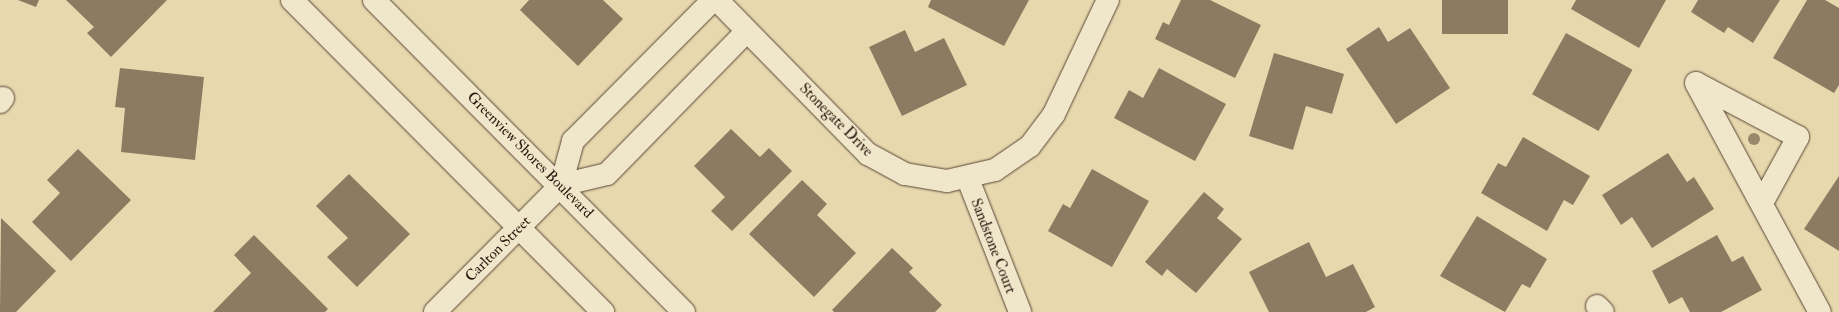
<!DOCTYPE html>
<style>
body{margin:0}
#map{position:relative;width:1839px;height:312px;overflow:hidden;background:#e8d8ae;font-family:"IM FELL Double Pica",serif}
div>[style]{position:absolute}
.building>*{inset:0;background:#8c7b61;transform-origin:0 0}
.roads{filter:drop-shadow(0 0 1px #594735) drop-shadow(0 0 1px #594735)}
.minor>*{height:22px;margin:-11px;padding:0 11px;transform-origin:11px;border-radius:11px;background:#f0e6ca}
.trees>*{width:12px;height:12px;margin:-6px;border-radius:50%;background:#99886b}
span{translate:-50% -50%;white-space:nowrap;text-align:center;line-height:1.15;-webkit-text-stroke:3.5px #f0e6ca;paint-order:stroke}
.street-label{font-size:15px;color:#29170d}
</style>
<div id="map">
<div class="building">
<i style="clip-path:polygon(18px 0,39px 0,36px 7px)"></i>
<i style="clip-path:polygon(66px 0,167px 0,111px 57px,87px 33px,94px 27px)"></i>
<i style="clip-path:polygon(529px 0,603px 0,623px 19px,578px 66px,520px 10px)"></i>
<i style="clip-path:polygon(931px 0,1029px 0,1004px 46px,928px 7px)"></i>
<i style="clip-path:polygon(1181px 0,1210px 0,1261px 25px,1235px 78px,1155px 39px,1163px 22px,1169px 25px)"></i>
<i style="left:1442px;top:0;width:66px;height:34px"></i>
<i style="clip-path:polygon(1576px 0,1666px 0,1639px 48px,1571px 9px)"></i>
<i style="clip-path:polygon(1698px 0,1780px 0,1753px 43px,1728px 27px,1724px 33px,1691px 12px)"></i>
<i style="clip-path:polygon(1807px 0,1825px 0,1839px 8px,1839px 85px,1834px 93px,1773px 58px)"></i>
<i style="clip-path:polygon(1379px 27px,1388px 42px,1410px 28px,1450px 88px,1396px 124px,1346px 49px)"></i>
<i style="clip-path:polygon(905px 30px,915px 52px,944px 38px,967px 85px,902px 116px,869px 47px)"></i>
<i style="left:1566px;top:33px;width:76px;height:70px;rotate:29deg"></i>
<i style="clip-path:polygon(1274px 53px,1344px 74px,1332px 114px,1306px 106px,1293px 150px,1249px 136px)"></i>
<i style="clip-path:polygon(120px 68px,204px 77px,195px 160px,121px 152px,125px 108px,115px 107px)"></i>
<i style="clip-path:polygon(1159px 68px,1226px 104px,1195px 161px,1114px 118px,1129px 90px,1143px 98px)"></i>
<i style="clip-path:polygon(731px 129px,760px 157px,769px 148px,792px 171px,732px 231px,711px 211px,725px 197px,694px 166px)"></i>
<i style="clip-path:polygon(1523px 137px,1590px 176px,1573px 205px,1564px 200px,1547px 231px,1481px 193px,1498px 163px,1506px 167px)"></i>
<i style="clip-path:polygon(78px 149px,131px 200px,71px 261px,32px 222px,60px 193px,47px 180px)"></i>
<i style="clip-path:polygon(1668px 153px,1687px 182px,1694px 177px,1714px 209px,1652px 248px,1632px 217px,1621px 225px,1602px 195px)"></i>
<i style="clip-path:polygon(1092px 169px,1149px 201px,1112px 267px,1048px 231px,1063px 204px,1070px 208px)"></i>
<i style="clip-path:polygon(349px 174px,410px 234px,357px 287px,327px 257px,348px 238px,316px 206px)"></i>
<i style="clip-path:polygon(1839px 176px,1839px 251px,1804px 229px)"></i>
<i style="clip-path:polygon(802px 180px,827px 204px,817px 215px,856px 253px,814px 297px,749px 234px)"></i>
<i style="clip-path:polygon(1204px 192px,1224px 209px,1217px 218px,1242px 239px,1196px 293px,1167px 269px,1162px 276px,1145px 262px)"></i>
<i style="clip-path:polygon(1477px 216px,1547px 259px,1530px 288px,1522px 284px,1505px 312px,1440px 276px)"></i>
<i style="clip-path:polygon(1px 218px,56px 271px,16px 312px,0 312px)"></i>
<i style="clip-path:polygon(254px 235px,328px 309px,325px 312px,213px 312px,251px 273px,234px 255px)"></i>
<i style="clip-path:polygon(1717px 235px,1732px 262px,1743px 256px,1762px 290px,1721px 312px,1690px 312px,1682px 297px,1669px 304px,1652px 271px)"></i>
<i style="clip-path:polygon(1309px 242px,1326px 277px,1353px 264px,1375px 307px,1366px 312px,1269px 312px,1249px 272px)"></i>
<i style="clip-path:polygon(892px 248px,913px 268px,909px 272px,942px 305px,935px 312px,834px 312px,832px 310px)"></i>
</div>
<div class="roads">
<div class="minor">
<i style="left:292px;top:0;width:441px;rotate:45.1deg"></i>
<i style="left:374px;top:0;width:440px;rotate:45.2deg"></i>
<i style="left:717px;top:0;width:216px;rotate:45.6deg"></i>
<i style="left:868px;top:154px;width:42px;rotate:28.4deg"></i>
<i style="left:905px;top:174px;width:43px;rotate:9.5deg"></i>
<i style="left:947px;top:181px;width:49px;rotate:-12.9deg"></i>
<i style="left:995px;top:170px;width:42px;rotate:-34.4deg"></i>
<i style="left:1030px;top:146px;width:40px;rotate:-53deg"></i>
<i style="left:1054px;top:114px;width:126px;rotate:-64.7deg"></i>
<i style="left:0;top:102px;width:5px;rotate:-53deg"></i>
<i style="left:968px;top:179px;width:143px;rotate:68.6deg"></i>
<i style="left:561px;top:185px;width:47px;rotate:-13.4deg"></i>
<i style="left:607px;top:174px;width:200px;rotate:-45.6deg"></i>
<i style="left:1763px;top:201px;width:73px;rotate:-61.3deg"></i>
<i style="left:1798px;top:137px;width:115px;rotate:-152.1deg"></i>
<i style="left:1696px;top:83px;width:260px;rotate:61.6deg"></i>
<i style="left:1597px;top:306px;width:8px;rotate:45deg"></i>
<i style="left:435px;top:312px;width:179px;rotate:-45.2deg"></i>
<i style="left:561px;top:185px;width:46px;rotate:-74.7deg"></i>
<i style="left:573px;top:141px;width:199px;rotate:-45.2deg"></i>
</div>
</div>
<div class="trees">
<i style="left:1754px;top:139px"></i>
</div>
<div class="street-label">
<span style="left:836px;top:120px;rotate:45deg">Stonegate Drive</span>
<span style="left:530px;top:155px;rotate:45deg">Greenview Shores Boulevard</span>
<span style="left:993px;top:246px;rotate:69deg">Sandstone Court</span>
<span style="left:498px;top:249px;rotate:-45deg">Carlton Street</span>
</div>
</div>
